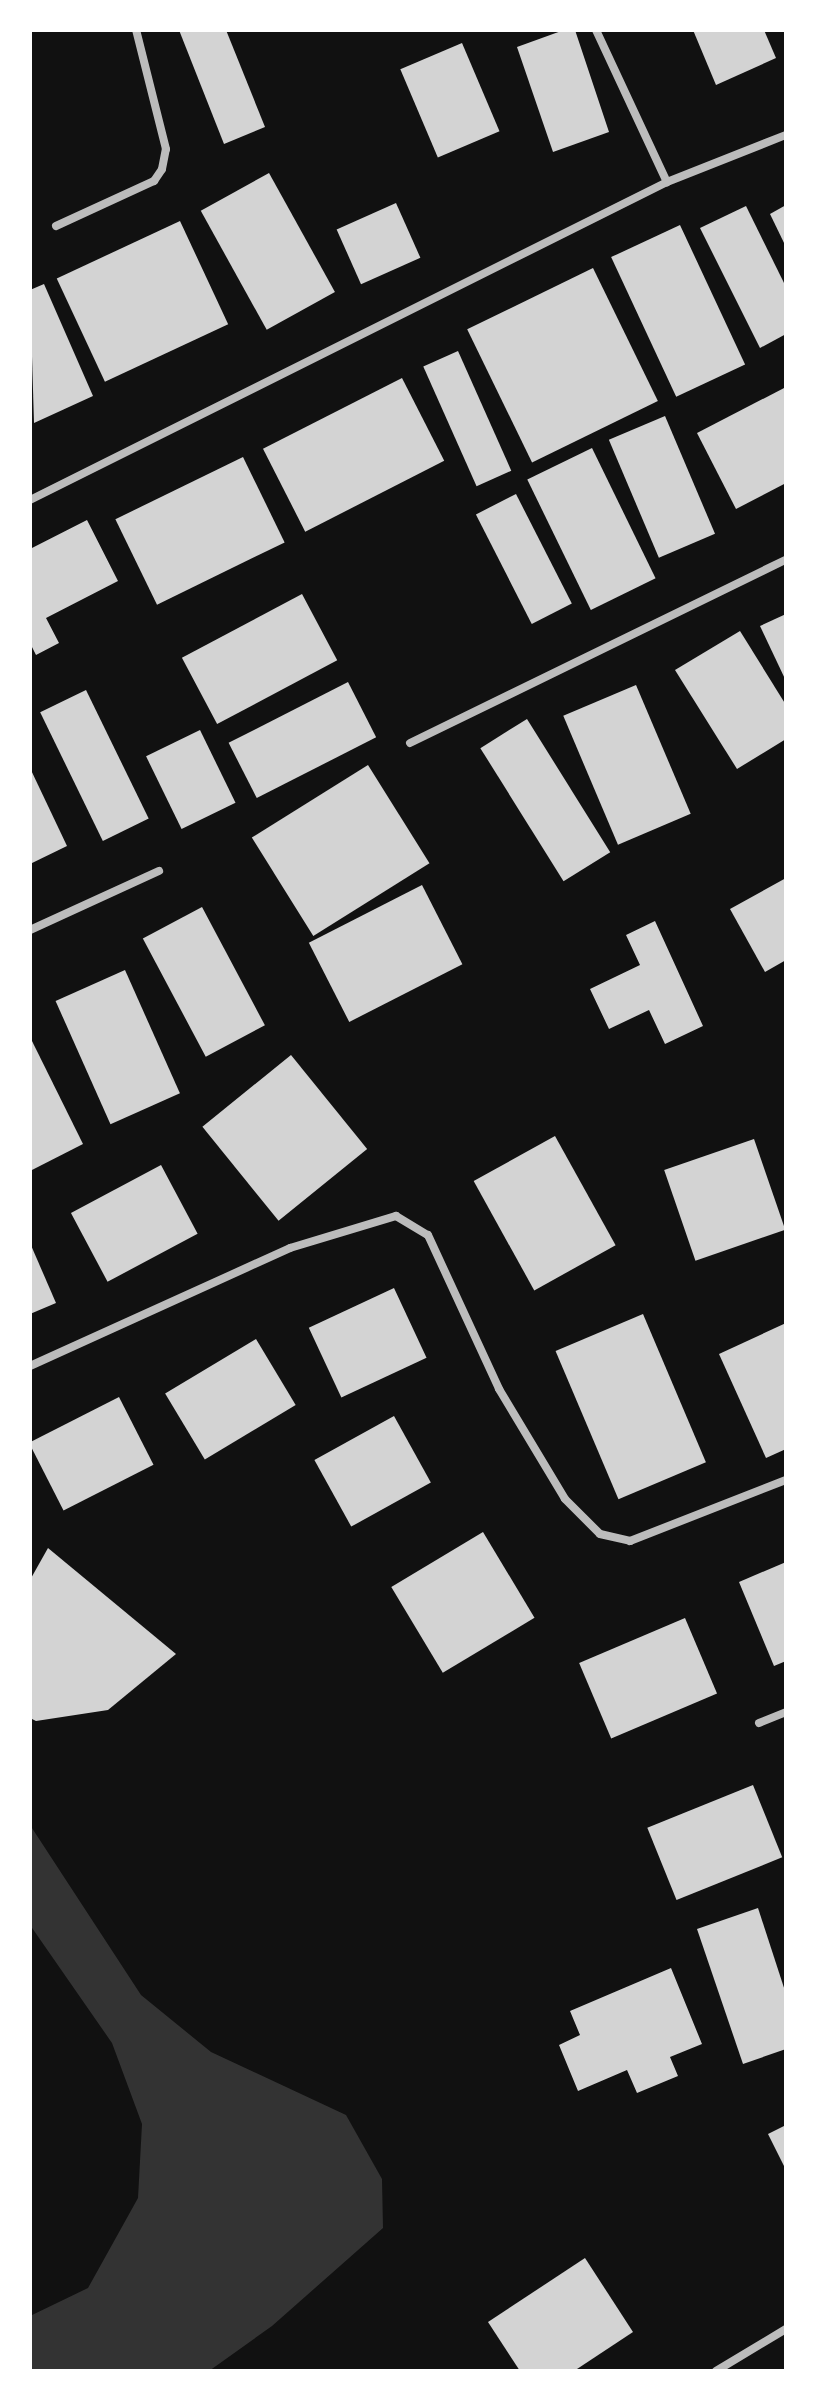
<!DOCTYPE html>
<style>
body{margin:0}
#map{position:relative;width:816px;height:2401px;overflow:hidden;background:#111;font-family:Roboto,sans-serif}
div>[style]{position:absolute}
.water>*{inset:0;background:#333}
.building>*{inset:0;background:#d3d3d3;transform-origin:0 0}
.minor>*{height:8px;margin:-4px;padding:0 4px;transform-origin:4px;border-radius:4px;background:#bcbcbc}
span{translate:-50% -50%;white-space:nowrap;text-align:center;line-height:1.15;-webkit-text-stroke:8px #fff;paint-order:stroke}
.frame{position:absolute;inset:0;border:32px solid #fff;pointer-events:none}
</style>
<div id="map">
<div class="water">
<i style="clip-path:polygon(30px 1825px,141px 1995px,211px 2052px,346px 2115px,382px 2179px,383px 2228px,272px 2326px,209px 2371px,30px 2371px,30px 2316px,88px 2288px,138px 2198px,142px 2124px,112px 2043px,30px 1925px)"></i>
</div>
<div class="building">
<i style="clip-path:polygon(179px 30px,226px 30px,265px 127px,224px 144px)"></i>
<i style="clip-path:polygon(564px 30px,575px 30px,609px 132px,553px 152px,517px 47px)"></i>
<i style="clip-path:polygon(693px 30px,764px 30px,776px 58px,716px 85px)"></i>
<i style="left:462px;top:43px;width:96px;height:67px;rotate:67deg"></i>
<i style="left:269px;top:173px;width:136px;height:78px;rotate:61deg"></i>
<i style="left:396px;top:203px;width:60px;height:65px;rotate:66deg"></i>
<i style="clip-path:polygon(786px 205px,786px 247px,770px 214px)"></i>
<i style="clip-path:polygon(746px 206px,786px 287px,786px 334px,760px 348px,700px 228px)"></i>
<i style="left:180px;top:221px;width:114px;height:136px;rotate:65deg"></i>
<i style="left:680px;top:225px;width:154px;height:76px;rotate:65deg"></i>
<i style="left:593px;top:268px;width:148px;height:140px;rotate:64deg"></i>
<i style="clip-path:polygon(44px 284px,93px 396px,34px 423px,30px 290px)"></i>
<i style="left:458px;top:351px;width:131px;height:38px;rotate:66deg"></i>
<i style="left:402px;top:378px;width:93px;height:156px;rotate:63deg"></i>
<i style="clip-path:polygon(786px 387px,786px 483px,736px 509px,697px 433px)"></i>
<i style="left:665px;top:416px;width:128px;height:61px;rotate:67deg"></i>
<i style="left:592px;top:448px;width:145px;height:72px;rotate:64deg"></i>
<i style="left:243px;top:457px;width:95px;height:142px;rotate:64deg"></i>
<i style="left:516px;top:494px;width:123px;height:45px;rotate:63deg"></i>
<i style="clip-path:polygon(87px 520px,118px 581px,46px 618px,59px 643px,36px 655px,30px 643px,30px 549px)"></i>
<i style="left:302px;top:594px;width:75px;height:136px;rotate:62deg"></i>
<i style="clip-path:polygon(786px 614px,786px 681px,760px 626px)"></i>
<i style="clip-path:polygon(740px 631px,786px 705px,786px 739px,737px 769px,675px 670px)"></i>
<i style="left:348px;top:682px;width:62px;height:134px;rotate:63deg"></i>
<i style="left:636px;top:685px;width:140px;height:79px;rotate:67deg"></i>
<i style="left:86px;top:690px;width:143px;height:51px;rotate:64deg"></i>
<i style="left:527px;top:719px;width:157px;height:55px;rotate:58deg"></i>
<i style="left:200px;top:730px;width:81px;height:60px;rotate:64deg"></i>
<i style="left:368px;top:765px;width:116px;height:137px;rotate:58deg"></i>
<i style="clip-path:polygon(30px 768px,67px 846px,30px 864px)"></i>
<i style="clip-path:polygon(786px 878px,786px 960px,765px 972px,730px 909px)"></i>
<i style="left:422px;top:885px;width:89px;height:127px;rotate:63deg"></i>
<i style="left:202px;top:907px;width:134px;height:67px;rotate:62deg"></i>
<i style="clip-path:polygon(655px 921px,703px 1026px,665px 1044px,649px 1010px,609px 1029px,590px 989px,640px 965px,626px 935px)"></i>
<i style="left:125px;top:970px;width:135px;height:76px;rotate:66deg"></i>
<i style="clip-path:polygon(30px 1037px,83px 1144px,30px 1171px)"></i>
<i style="left:291px;top:1055px;width:121px;height:114px;rotate:51deg"></i>
<i style="left:555px;top:1136px;width:125px;height:93px;rotate:61deg"></i>
<i style="left:754px;top:1139px;width:96px;height:95px;rotate:71deg"></i>
<i style="left:161px;top:1165px;width:78px;height:102px;rotate:62deg"></i>
<i style="clip-path:polygon(30px 1243px,56px 1303px,30px 1314px)"></i>
<i style="left:394px;top:1288px;width:77px;height:94px;rotate:65deg"></i>
<i style="left:643px;top:1314px;width:161px;height:95px;rotate:67deg"></i>
<i style="clip-path:polygon(786px 1323px,786px 1449px,766px 1458px,719px 1354px)"></i>
<i style="left:256px;top:1339px;width:77px;height:106px;rotate:59deg"></i>
<i style="left:119px;top:1397px;width:76px;height:101px;rotate:63deg"></i>
<i style="left:394px;top:1416px;width:76px;height:91px;rotate:61deg"></i>
<i style="left:483px;top:1532px;width:100px;height:107px;rotate:59deg"></i>
<i style="clip-path:polygon(48px 1548px,176px 1654px,108px 1710px,36px 1721px,30px 1718px,30px 1580px)"></i>
<i style="clip-path:polygon(786px 1562px,786px 1661px,774px 1666px,739px 1582px)"></i>
<i style="left:685px;top:1618px;width:82px;height:115px;rotate:67deg"></i>
<i style="left:753px;top:1785px;width:78px;height:114px;rotate:68deg"></i>
<i style="clip-path:polygon(758px 1908px,786px 1994px,786px 2049px,743px 2064px,697px 1929px)"></i>
<i style="clip-path:polygon(671px 1968px,702px 2044px,670px 2057px,678px 2076px,637px 2093px,627px 2070px,578px 2091px,559px 2045px,580px 2035px,570px 2011px)"></i>
<i style="clip-path:polygon(786px 2125px,786px 2170px,768px 2134px)"></i>
<i style="clip-path:polygon(585px 2258px,633px 2332px,574px 2371px,520px 2371px,488px 2322px)"></i>
</div>
<div class="minor">
<i style="left:596px;top:30px;width:168px;rotate:65deg"></i>
<i style="left:56px;top:226px;width:108px;rotate:-24.7deg"></i>
<i style="left:154px;top:181px;width:14px;rotate:-56deg"></i>
<i style="left:162px;top:169px;width:20px;rotate:-79deg"></i>
<i style="left:166px;top:149px;width:123px;rotate:-104.1deg"></i>
<i style="left:30px;top:500px;width:712px;rotate:-26.53deg"></i>
<i style="left:667px;top:182px;width:128px;rotate:-21.6deg"></i>
<i style="left:410px;top:743px;width:418px;rotate:-26deg"></i>
<i style="left:30px;top:930px;width:142px;rotate:-24.6deg"></i>
<i style="left:30px;top:1366px;width:286px;rotate:-24.4deg"></i>
<i style="left:290px;top:1248px;width:111px;rotate:-16.8deg"></i>
<i style="left:396px;top:1216px;width:37px;rotate:31deg"></i>
<i style="left:428px;top:1235px;width:170px;rotate:65.2deg"></i>
<i style="left:499px;top:1389px;width:128px;rotate:59deg"></i>
<i style="left:565px;top:1499px;width:49px;rotate:45deg"></i>
<i style="left:600px;top:1534px;width:31px;rotate:13deg"></i>
<i style="left:630px;top:1541px;width:168px;rotate:-21.4deg"></i>
<i style="left:759px;top:1723px;width:29px;rotate:-22deg"></i>
<i style="left:716px;top:2371px;width:82px;rotate:-31deg"></i>
</div>
<div class="frame"></div>
</div>
